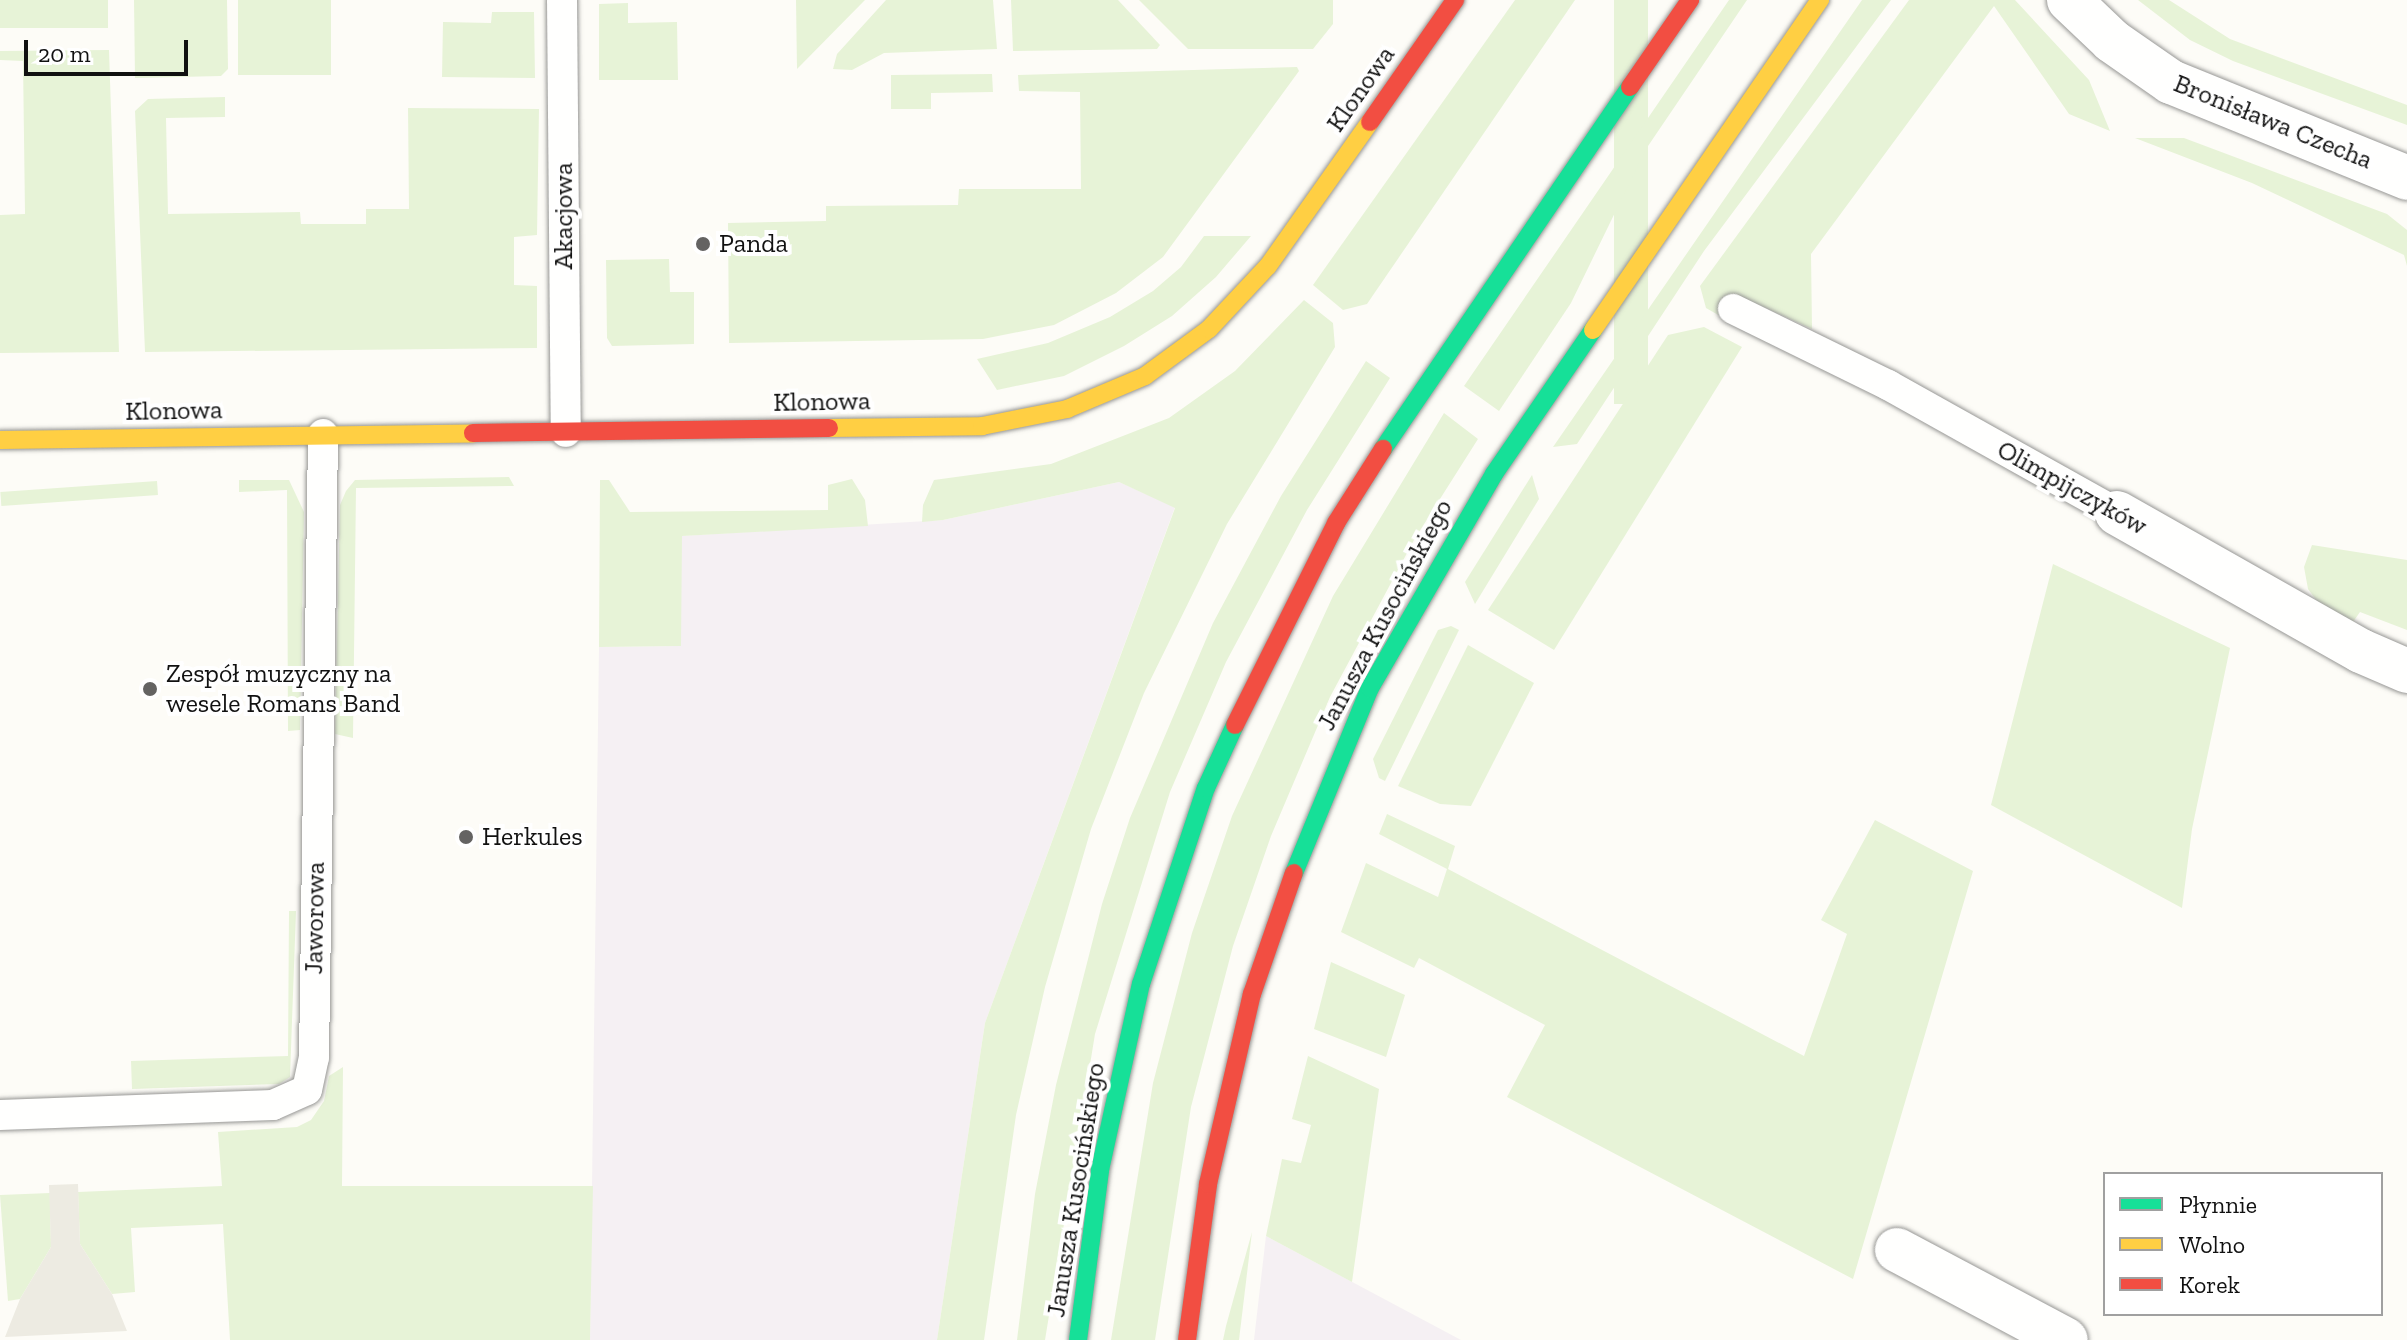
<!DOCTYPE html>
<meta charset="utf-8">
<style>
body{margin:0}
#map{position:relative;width:2407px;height:1340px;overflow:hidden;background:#fdfcf7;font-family:"Zilla Slab",serif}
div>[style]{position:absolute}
.industrial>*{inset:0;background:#f5f0f3}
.green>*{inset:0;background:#e7f3d7;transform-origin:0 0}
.plaza>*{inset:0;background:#edebe2}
.roads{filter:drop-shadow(0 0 2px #979795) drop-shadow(0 0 2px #979795)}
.lane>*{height:30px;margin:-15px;padding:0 15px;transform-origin:15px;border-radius:15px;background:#fffffe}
.street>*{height:44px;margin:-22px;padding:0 22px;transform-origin:22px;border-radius:22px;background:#fffffe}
.fast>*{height:18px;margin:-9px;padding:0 9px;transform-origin:9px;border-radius:9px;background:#16e098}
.slow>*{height:18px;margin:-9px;padding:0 9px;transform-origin:9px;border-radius:9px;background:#ffcf43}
.jam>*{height:18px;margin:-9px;padding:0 9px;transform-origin:9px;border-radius:9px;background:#f24e42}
.dots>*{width:22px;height:22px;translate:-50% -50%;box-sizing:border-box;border:4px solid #fff;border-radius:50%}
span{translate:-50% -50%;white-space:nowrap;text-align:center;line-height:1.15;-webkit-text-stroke:8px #fff;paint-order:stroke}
.street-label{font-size:26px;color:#111}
.poi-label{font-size:26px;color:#111}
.left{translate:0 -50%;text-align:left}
.legend{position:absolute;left:2103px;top:1172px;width:280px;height:144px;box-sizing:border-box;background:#fff;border:2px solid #a0a0a0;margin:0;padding:10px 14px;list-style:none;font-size:24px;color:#111}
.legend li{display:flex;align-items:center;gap:16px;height:40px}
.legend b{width:40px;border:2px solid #a0a0a0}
.scale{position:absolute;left:24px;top:40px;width:164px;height:36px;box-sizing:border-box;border:4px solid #111;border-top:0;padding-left:10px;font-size:24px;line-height:28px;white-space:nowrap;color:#111;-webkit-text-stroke:6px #fff;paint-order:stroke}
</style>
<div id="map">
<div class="industrial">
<i style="clip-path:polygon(1119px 482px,1175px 507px,985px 1023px,937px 1340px,590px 1340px,599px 647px,681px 646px,681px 536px,943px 520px)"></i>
<i style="clip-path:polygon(1266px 1236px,1461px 1340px,1254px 1340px)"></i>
</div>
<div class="green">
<i style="left:0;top:0;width:108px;height:28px"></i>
<i style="clip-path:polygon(134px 0,227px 0,228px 69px,221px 76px,135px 78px)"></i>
<i style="left:238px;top:0;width:93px;height:75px"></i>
<i style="clip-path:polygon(796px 0,865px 0,797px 69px)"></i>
<i style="clip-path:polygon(886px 0,993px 0,997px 49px,884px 53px,852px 70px,833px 69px,837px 54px)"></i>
<i style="clip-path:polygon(1011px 0,1118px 0,1160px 45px,1157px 49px,1013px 51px)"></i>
<i style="clip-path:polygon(1139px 0,1333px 0,1333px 24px,1313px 49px,1188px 49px)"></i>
<i style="clip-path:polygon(1515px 0,1575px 0,1367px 304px,1343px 310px,1313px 285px)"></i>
<i style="left:1614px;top:0;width:34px;height:404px"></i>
<i style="clip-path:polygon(1729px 0,1747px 0,1646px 149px,1571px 303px,1499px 411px,1464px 386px)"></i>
<i style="clip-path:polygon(1862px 0,1891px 0,1704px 251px,1577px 444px,1553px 447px)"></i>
<i style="clip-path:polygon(1909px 0,2015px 0,2089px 80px,2110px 131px,2069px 114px,1994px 6px,1811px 254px,1812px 329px,1735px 294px,1720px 316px,1706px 308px,1700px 286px)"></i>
<i style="clip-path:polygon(2138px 0,2169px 0,2230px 39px,2407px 105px,2407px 125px,2233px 61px,2190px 40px)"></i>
<i style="clip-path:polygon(628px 3px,628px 23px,677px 22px,678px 80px,599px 80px,599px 4px)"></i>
<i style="clip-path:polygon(492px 12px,534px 12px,535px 78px,442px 77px,443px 22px,491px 23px)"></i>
<i style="clip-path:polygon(109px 50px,119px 352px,0 353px,0 215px,25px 214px,23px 61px,0 60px,0 51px)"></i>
<i style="clip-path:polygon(1297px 67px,1299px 71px,1163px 257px,1116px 293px,1054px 325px,983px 339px,729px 343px,728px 223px,826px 221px,826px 206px,958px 205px,959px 189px,1081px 189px,1080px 92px,1019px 91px,1018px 75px)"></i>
<i style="clip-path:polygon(992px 74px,993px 92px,931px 93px,931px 109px,891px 109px,891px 75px)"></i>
<i style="clip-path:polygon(225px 97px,225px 117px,166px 118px,168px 214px,300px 212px,301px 224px,366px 224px,366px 209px,409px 209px,408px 108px,539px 109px,537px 235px,514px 237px,514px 285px,537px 286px,537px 348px,145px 352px,135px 111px,148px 99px)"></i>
<i style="clip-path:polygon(2135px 138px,2184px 138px,2387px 214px,2407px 230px,2407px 266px,2404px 255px,2252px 183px)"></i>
<i style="clip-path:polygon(1204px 236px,1251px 236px,1216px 277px,1172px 316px,1124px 346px,1064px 376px,997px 390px,977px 359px,1048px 343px,1110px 317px,1153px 291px,1181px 267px)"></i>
<i style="clip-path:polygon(669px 259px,670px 292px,694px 292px,694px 344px,612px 346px,607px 338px,606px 260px)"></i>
<i style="clip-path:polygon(1304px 300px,1333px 323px,1335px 347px,1227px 524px,1144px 693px,1091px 829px,1045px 987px,1016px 1115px,984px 1340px,937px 1340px,985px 1023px,1175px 508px,1119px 482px,943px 520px,922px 522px,923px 505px,934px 480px,1051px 464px,1169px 418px,1235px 371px)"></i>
<i style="clip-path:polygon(1704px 327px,1742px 347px,1554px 650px,1488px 610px,1668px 335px)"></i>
<i style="clip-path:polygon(1366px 361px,1390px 378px,1307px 510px,1226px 662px,1170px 792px,1095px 1034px,1045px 1340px,1017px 1340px,1035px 1194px,1056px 1085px,1102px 904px,1130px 818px,1213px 623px,1281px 496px)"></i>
<i style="clip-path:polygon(1444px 413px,1478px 439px,1414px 540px,1330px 697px,1271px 836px,1233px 946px,1191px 1107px,1155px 1340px,1111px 1340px,1153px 1083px,1192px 933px,1232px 816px,1333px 596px)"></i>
<i style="clip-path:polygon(1532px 475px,1539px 499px,1475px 604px,1465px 582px)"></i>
<i style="clip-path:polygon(509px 477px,514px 486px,356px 488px,353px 738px,335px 734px,340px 505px,346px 491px,355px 480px)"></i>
<i style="clip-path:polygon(852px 479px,865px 500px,868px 526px,682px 536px,681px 646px,599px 647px,600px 480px,609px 480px,630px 512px,828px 510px,828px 485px)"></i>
<i style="clip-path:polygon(239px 480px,289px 480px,304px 512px,300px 730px,288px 731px,287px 490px,239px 492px)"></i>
<i style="left:157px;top:481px;width:14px;height:157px;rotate:86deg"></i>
<i style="clip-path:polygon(2312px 545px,2407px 560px,2407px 630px,2360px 612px,2353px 622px,2320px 605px,2308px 589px,2304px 567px)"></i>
<i style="clip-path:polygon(2053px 564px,2230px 648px,2192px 829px,2182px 908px,1991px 805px)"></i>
<i style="clip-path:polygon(1451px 626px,1459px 630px,1385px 781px,1379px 778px,1373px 759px,1438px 630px)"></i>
<i style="clip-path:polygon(1468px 645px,1534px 683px,1471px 806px,1440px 804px,1398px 786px)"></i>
<i style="clip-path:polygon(1387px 814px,1455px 846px,1448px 869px,1804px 1056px,1847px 934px,1821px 920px,1875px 820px,1973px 871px,1853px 1279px,1507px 1097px,1545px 1025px,1419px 958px,1414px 968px,1341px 932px,1366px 863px,1438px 897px,1447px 869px,1379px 834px)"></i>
<i style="clip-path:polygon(289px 911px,296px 911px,290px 1077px,279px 1084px,132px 1089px,131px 1061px,288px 1056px)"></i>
<i style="clip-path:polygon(1331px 962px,1405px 995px,1386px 1057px,1314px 1029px)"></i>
<i style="clip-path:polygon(1308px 1056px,1379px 1089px,1352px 1282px,1266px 1236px,1282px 1159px,1301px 1163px,1311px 1125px,1292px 1119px)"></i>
<i style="clip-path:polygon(343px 1067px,342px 1186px,593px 1186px,590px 1340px,230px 1340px,223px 1224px,131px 1228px,135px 1292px,112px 1294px,80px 1244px,78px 1192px,222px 1186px,218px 1132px,297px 1127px,311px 1120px,324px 1101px,329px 1076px)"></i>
<i style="clip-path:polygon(50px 1193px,51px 1247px,20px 1299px,8px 1301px,0 1195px)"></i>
<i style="clip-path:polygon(1252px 1232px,1239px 1340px,1223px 1340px,1226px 1326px)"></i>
</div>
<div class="plaza">
<i style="clip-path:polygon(78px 1184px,80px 1244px,112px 1294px,127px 1331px,5px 1337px,20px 1299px,51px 1247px,49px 1185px)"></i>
</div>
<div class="roads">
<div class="lane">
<i style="left:562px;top:0;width:432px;rotate:89.5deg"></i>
<i style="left:1733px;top:309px;width:173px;rotate:26.1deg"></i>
<i style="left:1888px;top:385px;width:262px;rotate:29.2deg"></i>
<i style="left:0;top:1115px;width:273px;rotate:-2.1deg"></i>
<i style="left:273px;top:1105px;width:37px;rotate:-24deg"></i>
<i style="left:307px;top:1090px;width:33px;rotate:-78deg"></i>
<i style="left:314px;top:1058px;width:624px;rotate:-89.17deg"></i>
</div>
<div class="street">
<i style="left:2069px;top:0;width:59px;rotate:43.6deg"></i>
<i style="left:2112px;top:41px;width:72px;rotate:34.8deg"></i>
<i style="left:2171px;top:82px;width:255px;rotate:22.1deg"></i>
<i style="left:2117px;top:513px;width:280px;rotate:29.5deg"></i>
<i style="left:2361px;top:651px;width:50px;rotate:23.5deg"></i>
<i style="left:1897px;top:1250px;width:191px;rotate:28deg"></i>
</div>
<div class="fast">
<i style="left:1383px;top:449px;width:438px;rotate:-55.7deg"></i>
<i style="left:1294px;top:873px;width:200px;rotate:-67.7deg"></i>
<i style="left:1370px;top:688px;width:247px;rotate:-59.9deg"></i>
<i style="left:1494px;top:474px;width:175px;rotate:-55.5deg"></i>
<i style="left:1078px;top:1340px;width:171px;rotate:-82.6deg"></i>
<i style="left:1100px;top:1170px;width:190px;rotate:-77.6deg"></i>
<i style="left:1141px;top:984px;width:206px;rotate:-71.7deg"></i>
<i style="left:1206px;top:788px;width:69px;rotate:-65.3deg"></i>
</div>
<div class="slow">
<i style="left:1593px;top:330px;width:401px;rotate:-55.5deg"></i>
<i style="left:829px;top:428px;width:153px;rotate:-0.7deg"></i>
<i style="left:982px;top:426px;width:87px;rotate:-11.3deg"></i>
<i style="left:1067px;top:409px;width:85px;rotate:-22.9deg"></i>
<i style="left:1145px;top:376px;width:79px;rotate:-36.3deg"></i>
<i style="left:1209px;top:329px;width:86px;rotate:-46.9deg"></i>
<i style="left:1268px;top:266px;width:176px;rotate:-54.7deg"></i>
<i style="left:0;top:440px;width:473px;rotate:-0.8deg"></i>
</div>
<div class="jam">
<i style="left:1630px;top:87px;width:106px;rotate:-55.4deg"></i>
<i style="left:1370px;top:122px;width:149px;rotate:-55.1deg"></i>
<i style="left:473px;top:433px;width:356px;rotate:-0.8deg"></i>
<i style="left:1235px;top:725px;width:226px;rotate:-63.4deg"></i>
<i style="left:1336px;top:523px;width:88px;rotate:-57.6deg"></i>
<i style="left:1187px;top:1340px;width:157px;rotate:-82.3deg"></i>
<i style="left:1208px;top:1184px;width:195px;rotate:-77deg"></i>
<i style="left:1252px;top:994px;width:128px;rotate:-70.9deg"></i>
</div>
</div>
<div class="dots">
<i style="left:703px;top:244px;background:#646362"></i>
<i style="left:150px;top:689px;background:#646362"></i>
<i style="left:466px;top:837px;background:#646362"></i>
</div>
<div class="street-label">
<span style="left:1361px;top:89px;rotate:-55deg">Klonowa</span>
<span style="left:2273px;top:122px;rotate:22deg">Bronisława Czecha</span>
<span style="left:564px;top:216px;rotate:-90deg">Akacjowa</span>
<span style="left:822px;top:402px;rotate:-1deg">Klonowa</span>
<span style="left:174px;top:411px;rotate:-1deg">Klonowa</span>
<span style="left:2072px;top:488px;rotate:29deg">Olimpijczyków</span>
<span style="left:1385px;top:615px;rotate:-62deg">Janusza Kusocińskiego</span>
<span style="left:315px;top:918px;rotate:-89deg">Jaworowa</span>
<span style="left:1076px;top:1190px;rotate:-81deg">Janusza Kusocińskiego</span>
</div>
<div class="poi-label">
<span class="left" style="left:719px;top:244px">Panda</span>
<span class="left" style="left:166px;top:689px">Zespół muzyczny na<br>wesele Romans Band</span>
<span class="left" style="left:482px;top:837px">Herkules</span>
</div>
<ul class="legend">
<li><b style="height:10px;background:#16e098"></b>Płynnie</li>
<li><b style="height:10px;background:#ffcf43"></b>Wolno</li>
<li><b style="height:10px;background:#f24e42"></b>Korek</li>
</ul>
<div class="scale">20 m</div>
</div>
